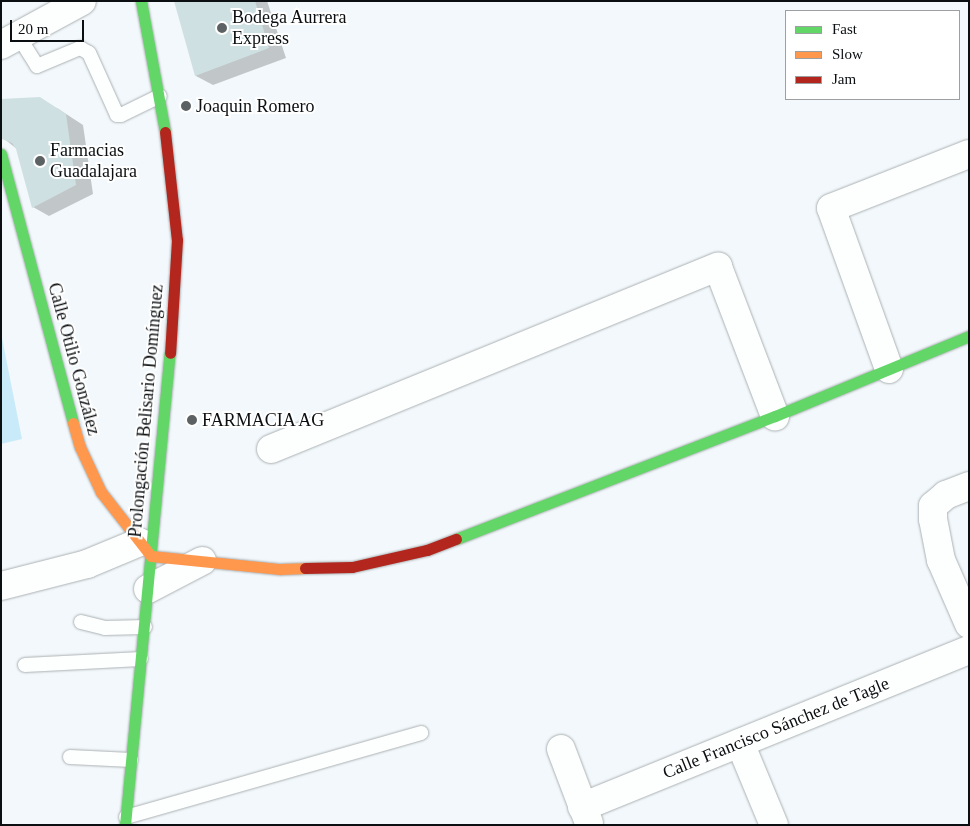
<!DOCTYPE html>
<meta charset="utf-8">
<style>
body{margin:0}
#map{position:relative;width:970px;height:826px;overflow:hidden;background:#f2f8fb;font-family:"Times New Roman",serif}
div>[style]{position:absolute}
.green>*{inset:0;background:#c9ebf9}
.shadow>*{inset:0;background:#0003}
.building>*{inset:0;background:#cfe0e2}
.roads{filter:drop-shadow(0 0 1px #acb1b3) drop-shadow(0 0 1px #acb1b3)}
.lane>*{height:14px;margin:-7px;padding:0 7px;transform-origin:7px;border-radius:7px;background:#fdfefe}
.street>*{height:28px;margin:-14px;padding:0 14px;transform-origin:14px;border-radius:14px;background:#fdfefe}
.fast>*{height:11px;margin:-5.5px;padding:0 5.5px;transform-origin:5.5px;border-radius:5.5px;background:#63d668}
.slow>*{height:11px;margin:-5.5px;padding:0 5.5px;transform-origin:5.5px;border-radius:5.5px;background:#ff974d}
.jam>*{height:11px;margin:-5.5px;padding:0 5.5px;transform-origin:5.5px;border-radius:5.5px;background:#b3261e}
.dots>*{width:14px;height:14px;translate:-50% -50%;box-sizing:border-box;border:2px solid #fff;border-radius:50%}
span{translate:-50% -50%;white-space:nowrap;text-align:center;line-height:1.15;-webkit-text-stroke:4px #fff;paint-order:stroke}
.poi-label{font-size:18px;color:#0b0f11}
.left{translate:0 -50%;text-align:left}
.street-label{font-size:18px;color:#0b0f11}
.frame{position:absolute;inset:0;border:2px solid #0b0f11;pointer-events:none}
.legend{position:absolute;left:785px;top:10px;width:175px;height:90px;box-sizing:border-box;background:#fff;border:1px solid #9d9fa0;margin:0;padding:6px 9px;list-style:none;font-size:15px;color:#0b0f11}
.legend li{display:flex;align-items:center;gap:10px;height:25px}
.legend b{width:25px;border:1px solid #9d9fa0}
.scale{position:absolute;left:10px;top:20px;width:74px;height:22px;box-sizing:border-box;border:2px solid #0b0f11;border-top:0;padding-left:6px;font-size:15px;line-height:18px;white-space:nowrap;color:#0b0f11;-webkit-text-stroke:4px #fff;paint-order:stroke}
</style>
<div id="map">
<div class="green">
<i style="clip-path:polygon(1px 333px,22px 439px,1px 444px)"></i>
</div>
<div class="shadow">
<i style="clip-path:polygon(184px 1px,267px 1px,286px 58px,213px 85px,196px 76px,177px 8px)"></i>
<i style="clip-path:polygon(1px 100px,57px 108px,83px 125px,93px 194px,49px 216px,33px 207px,17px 149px,3px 138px)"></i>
</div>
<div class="building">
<i style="clip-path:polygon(174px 1px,255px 1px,269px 48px,195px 76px)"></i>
<i style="clip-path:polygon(40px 97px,66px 114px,76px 185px,32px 208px,16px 149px,12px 143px,2px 139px,1px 99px)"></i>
</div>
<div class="roads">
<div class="lane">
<i style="left:19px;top:37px;width:34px;rotate:58deg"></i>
<i style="left:37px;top:66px;width:47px;rotate:-22.7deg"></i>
<i style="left:80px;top:48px;width:10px;rotate:29deg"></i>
<i style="left:89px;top:53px;width:68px;rotate:65.7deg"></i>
<i style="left:117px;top:115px;width:4px"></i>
<i style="left:121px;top:115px;width:43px;rotate:-26deg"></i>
<i style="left:81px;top:622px;width:25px;rotate:14deg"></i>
<i style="left:105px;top:628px;width:40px;rotate:-1.4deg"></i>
<i style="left:25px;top:665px;width:116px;rotate:-3deg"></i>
<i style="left:70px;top:757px;width:61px;rotate:2.8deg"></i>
<i style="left:126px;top:817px;width:307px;rotate:-15.9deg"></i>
</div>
<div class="street">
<i style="left:1px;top:45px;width:92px;rotate:-28.5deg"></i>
<i style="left:889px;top:369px;width:171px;rotate:-109.8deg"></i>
<i style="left:831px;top:208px;width:148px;rotate:-21.4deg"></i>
<i style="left:271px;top:449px;width:483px;rotate:-22.2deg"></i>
<i style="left:718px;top:267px;width:160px;rotate:69.1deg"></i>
<i style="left:969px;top:486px;width:25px;rotate:159deg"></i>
<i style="left:946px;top:495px;width:17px;rotate:140deg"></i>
<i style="left:933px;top:506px;width:13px;rotate:90deg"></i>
<i style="left:933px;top:519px;width:42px;rotate:79deg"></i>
<i style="left:941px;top:560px;width:70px;rotate:66.4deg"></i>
<i style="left:1px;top:586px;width:89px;rotate:-14.3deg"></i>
<i style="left:87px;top:564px;width:57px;rotate:-22.5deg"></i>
<i style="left:148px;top:589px;width:61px;rotate:-27.4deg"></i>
<i style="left:740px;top:743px;width:89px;rotate:67.5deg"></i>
<i style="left:561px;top:749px;width:79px;rotate:69.3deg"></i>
<i style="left:582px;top:807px;width:418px;rotate:-22.1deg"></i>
</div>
<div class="fast">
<i style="left:141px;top:1px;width:133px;rotate:79.6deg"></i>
<i style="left:1px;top:154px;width:278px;rotate:75deg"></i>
<i style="left:456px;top:539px;width:342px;rotate:-21.1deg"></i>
<i style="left:775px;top:416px;width:210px;rotate:-22.4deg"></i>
<i style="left:125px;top:825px;width:474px;rotate:-84.6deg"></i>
</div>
<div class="slow">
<i style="left:73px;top:423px;width:25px;rotate:74deg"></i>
<i style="left:80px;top:447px;width:50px;rotate:65deg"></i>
<i style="left:101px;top:492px;width:81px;rotate:52deg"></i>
<i style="left:151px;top:556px;width:130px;rotate:5.8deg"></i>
<i style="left:280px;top:569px;width:25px;rotate:-2deg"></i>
</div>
<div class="jam">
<i style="left:165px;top:132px;width:109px;rotate:83.7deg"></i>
<i style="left:177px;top:240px;width:113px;rotate:93.5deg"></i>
<i style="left:305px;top:568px;width:47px;rotate:-1.2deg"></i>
<i style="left:352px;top:567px;width:77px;rotate:-12.8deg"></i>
<i style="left:427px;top:550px;width:31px;rotate:-21deg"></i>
</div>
</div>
<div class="dots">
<i style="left:222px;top:28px;background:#5c6163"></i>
<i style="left:186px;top:106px;background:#5c6163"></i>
<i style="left:40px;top:161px;background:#5c6163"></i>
<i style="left:192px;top:420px;background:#5c6163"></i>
</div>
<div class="poi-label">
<span class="left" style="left:232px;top:28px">Bodega Aurrera<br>Express</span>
<span class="left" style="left:196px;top:106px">Joaquin Romero</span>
<span class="left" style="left:50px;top:161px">Farmacias<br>Guadalajara</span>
<span class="left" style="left:202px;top:420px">FARMACIA AG</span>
</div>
<div class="street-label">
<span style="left:74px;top:359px;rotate:75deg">Calle Otilio González</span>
<span style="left:146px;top:411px;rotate:-85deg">Prolongación Belisario Domínguez</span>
<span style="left:776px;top:728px;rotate:-22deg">Calle Francisco Sánchez de Tagle</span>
</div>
<div class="frame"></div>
<ul class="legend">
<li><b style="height:6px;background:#63d668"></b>Fast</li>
<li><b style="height:6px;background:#ff974d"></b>Slow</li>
<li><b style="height:6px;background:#b3261e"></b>Jam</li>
</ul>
<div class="scale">20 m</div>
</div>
